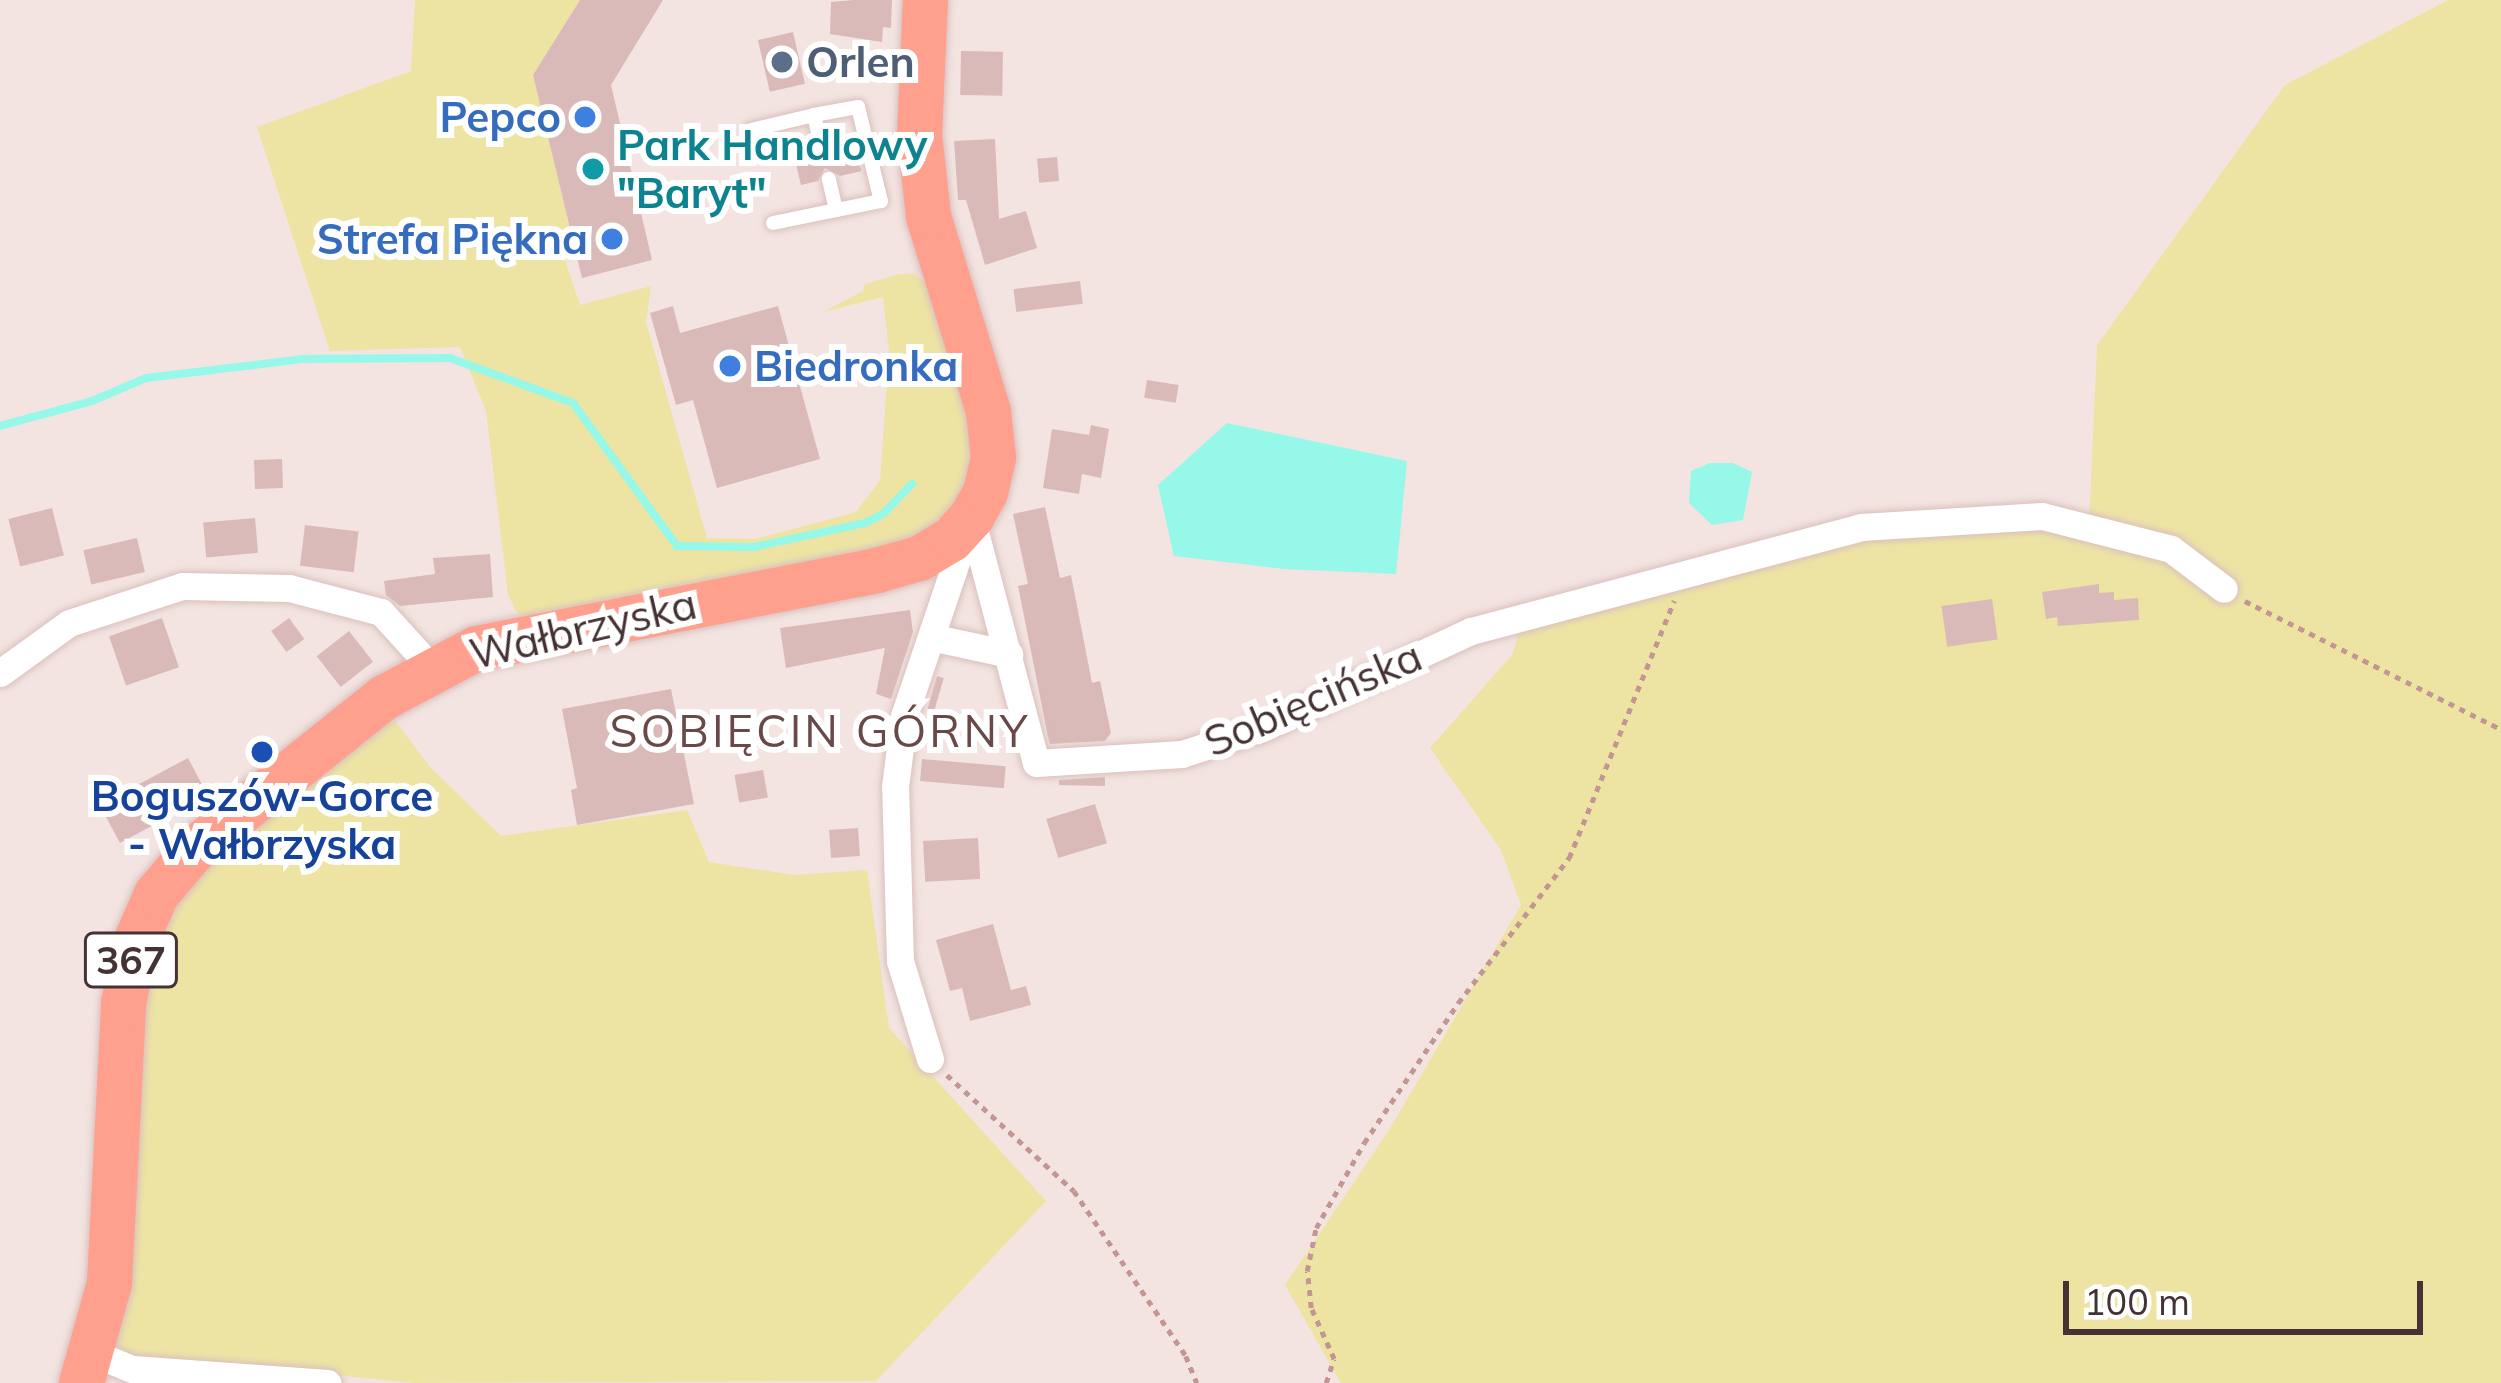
<!DOCTYPE html>
<meta charset="utf-8">
<style>
body{margin:0}
#map{position:relative;width:2501px;height:1383px;overflow:hidden;background:#f3e4e1;font-family:Mulish,sans-serif}
div>[style]{position:absolute}
.green>*{inset:0;background:#ede4a4}
.water>*{inset:0;background:#95f8e8}
.stream>*{height:8px;margin:-4px;padding:0 4px;transform-origin:4px;border-radius:4px;background:#95f8e8}
.building>*{inset:0;background:#d9bab8;transform-origin:0 0}
.path>*{height:4.5px;margin-top:-2.25px;transform-origin:0;background:repeating-linear-gradient(90deg,#c39693 0 6px,transparent 0 12px)}
.roads{filter:drop-shadow(0 0 3px #dac0bd) drop-shadow(0 0 3px #dac0bd)}
.lane>*{height:14px;margin:-7px;padding:0 7px;transform-origin:7px;border-radius:7px;background:#fff}
.street>*{height:27px;margin:-13.5px;padding:0 13.5px;transform-origin:13.5px;border-radius:13.5px;background:#fff}
.primary>*{height:45px;margin:-22.5px;padding:0 22.5px;transform-origin:22.5px;border-radius:22.5px;background:#ff9f8e}
.dots>*{width:33px;height:33px;translate:-50% -50%;box-sizing:border-box;border:6px solid #fff;border-radius:50%}
span{translate:-50% -50%;white-space:nowrap;text-align:center;line-height:1.15;-webkit-text-stroke:12px #fff;paint-order:stroke}
.shield-label span{padding:3px 9px;background:#fff;border:3px solid;border-radius:9px;-webkit-text-stroke-width:0}
.shield-label{font-size:39px;color:#453232;font-weight:700}
.service-label{font-size:42px;color:#4e5e75;font-weight:700}
.left{translate:0 -50%;text-align:left}
.shop-label{font-size:42px;color:#366cbe;font-weight:700}
.right{translate:-100% -50%;text-align:right}
.culture-label{font-size:42px;color:#0d838f;font-weight:700}
.street-label{font-size:42px;color:#453232}
.transit-label{font-size:42px;color:#164399;font-weight:700}
.neighbourhood-label{font-size:45px;color:#694847;letter-spacing:3px}
.scale{position:absolute;left:2063px;top:1281px;width:360px;height:54px;box-sizing:border-box;border:6px solid #453232;border-top:0;padding-left:15px;font-size:36px;line-height:42px;white-space:nowrap;color:#453232;-webkit-text-stroke:9px #fff;paint-order:stroke}
</style>
<div id="map">
<div class="green">
<i style="clip-path:polygon(415px 0,580px 0,533px 75px,576px 253px,565px 260px,580px 305px,651px 286px,646px 322px,707px 538px,755px 539px,856px 512px,880px 480px,889px 352px,883px 297px,823px 312px,863px 291px,865px 284px,900px 274px,915px 274px,927px 285px,972px 407px,974px 481px,919px 543px,523px 617px,516px 611px,508px 595px,486px 411px,460px 347px,330px 351px,257px 127px,411px 71px)"></i>
<i style="clip-path:polygon(2448px 0,2501px 0,2501px 1383px,1341px 1383px,1285px 1285px,1389px 1130px,1521px 905px,1501px 850px,1430px 748px,1512px 655px,1526px 610px,1826px 541px,2089px 524px,2097px 345px,2285px 85px)"></i>
<i style="clip-path:polygon(393px 718px,430px 767px,501px 836px,687px 810px,709px 862px,794px 875px,867px 870px,889px 1028px,1046px 1201px,876px 1381px,414px 1383px,124px 1354px,112px 1337px,132px 1259px,139px 1035px,158px 938px,202px 864px)"></i>
</div>
<div class="water">
<i style="clip-path:polygon(1227px 423px,1407px 461px,1396px 574px,1284px 569px,1174px 556px,1158px 485px)"></i>
<i style="clip-path:polygon(1710px 463px,1733px 463px,1752px 472px,1743px 520px,1712px 525px,1689px 503px,1691px 471px)"></i>
</div>
<div class="stream">
<i style="left:0;top:426px;width:95px;rotate:-15.2deg"></i>
<i style="left:92px;top:401px;width:59px;rotate:-23.1deg"></i>
<i style="left:146px;top:378px;width:157px;rotate:-6.9deg"></i>
<i style="left:302px;top:359px;width:148px;rotate:-0.4deg"></i>
<i style="left:450px;top:358px;width:131px;rotate:20.1deg"></i>
<i style="left:573px;top:403px;width:177px;rotate:54deg"></i>
<i style="left:677px;top:546px;width:77px;rotate:0.7deg"></i>
<i style="left:754px;top:547px;width:114px;rotate:-12.2deg"></i>
<i style="left:865px;top:523px;width:20px;rotate:-27deg"></i>
<i style="left:883px;top:514px;width:42px;rotate:-46deg"></i>
</div>
<div class="building">
<i style="clip-path:polygon(580px 0,663px 0,611px 85px,652px 260px,582px 278px,533px 75px)"></i>
<i style="clip-path:polygon(854px 0,892px 0,891px 28px,883px 27px,882px 42px,830px 34px,831px 2px)"></i>
<i style="left:793px;top:32px;width:53px;height:36px;rotate:77deg"></i>
<i style="left:961px;top:51px;width:42px;height:44px;rotate:1deg"></i>
<i style="clip-path:polygon(848px 138px,862px 171px,840px 176px,825px 168px,818px 181px,801px 185px,793px 151px,810px 147px,825px 161px,832px 142px)"></i>
<i style="clip-path:polygon(995px 139px,999px 219px,1026px 211px,1037px 248px,985px 265px,966px 200px,958px 200px,954px 141px)"></i>
<i style="left:1057px;top:157px;width:24px;height:20px;rotate:85deg"></i>
<i style="left:1080px;top:281px;width:23px;height:67px;rotate:83deg"></i>
<i style="clip-path:polygon(673px 306px,680px 333px,778px 306px,820px 459px,717px 488px,693px 400px,676px 405px,650px 313px)"></i>
<i style="left:1147px;top:380px;width:32px;height:18px;rotate:9deg"></i>
<i style="clip-path:polygon(1091px 425px,1109px 429px,1101px 478px,1082px 474px,1079px 494px,1043px 488px,1052px 429px,1089px 435px)"></i>
<i style="left:282px;top:459px;width:29px;height:28px;rotate:88deg"></i>
<i style="clip-path:polygon(1045px 507px,1060px 578px,1071px 575px,1092px 683px,1100px 681px,1111px 733px,1105px 741px,1050px 744px,1048px 737px,1018px 586px,1028px 584px,1013px 514px)"></i>
<i style="left:52px;top:508px;width:49px;height:45px;rotate:76deg"></i>
<i style="left:255px;top:518px;width:35px;height:52px;rotate:85deg"></i>
<i style="left:305px;top:525px;width:54px;height:41px;rotate:7deg"></i>
<i style="left:137px;top:538px;width:35px;height:55px;rotate:77deg"></i>
<i style="clip-path:polygon(490px 554px,493px 597px,400px 606px,386px 595px,384px 581px,435px 574px,433px 558px)"></i>
<i style="clip-path:polygon(2099px 584px,2099px 593px,2114px 592px,2114px 600px,2138px 598px,2139px 620px,2058px 626px,2057px 617px,2046px 619px,2042px 592px)"></i>
<i style="left:1992px;top:599px;width:41px;height:51px;rotate:82deg"></i>
<i style="clip-path:polygon(910px 610px,913px 632px,891px 699px,876px 694px,885px 648px,786px 668px,780px 628px)"></i>
<i style="left:162px;top:618px;width:52px;height:56px;rotate:71deg"></i>
<i style="left:289px;top:618px;width:26px;height:22px;rotate:54deg"></i>
<i style="left:349px;top:631px;width:39px;height:41px;rotate:52deg"></i>
<i style="left:937px;top:676px;width:7px;height:37px;rotate:16deg"></i>
<i style="clip-path:polygon(671px 689px,694px 804px,577px 825px,571px 790px,577px 788px,562px 709px)"></i>
<i style="left:188px;top:758px;width:43px;height:100px;rotate:62deg"></i>
<i style="left:922px;top:759px;width:84px;height:22px;rotate:5deg"></i>
<i style="left:763px;top:770px;width:28px;height:29px;rotate:80deg"></i>
<i style="clip-path:polygon(1105px 777px,1105px 786px,1059px 785px,1059px 780px)"></i>
<i style="left:1095px;top:804px;width:41px;height:51px;rotate:73deg"></i>
<i style="left:858px;top:828px;width:28px;height:29px;rotate:86deg"></i>
<i style="left:978px;top:838px;width:41px;height:55px;rotate:87deg"></i>
<i style="clip-path:polygon(993px 924px,1011px 990px,1026px 986px,1031px 1005px,970px 1021px,962px 988px,950px 991px,936px 940px)"></i>
</div>
<div class="path">
<i style="left:2245px;top:601px;width:286px;rotate:26.6deg"></i>
<i style="left:947px;top:1075px;width:172px;rotate:42.4deg"></i>
<i style="left:1074px;top:1191px;width:199px;rotate:55.8deg"></i>
<i style="left:1186px;top:1356px;width:29px;rotate:68deg"></i>
<i style="left:1326px;top:1383px;width:25px;rotate:-72deg"></i>
<i style="left:1334px;top:1359px;width:56px;rotate:-114.3deg"></i>
<i style="left:1311px;top:1308px;width:37px;rotate:-96deg"></i>
<i style="left:1307px;top:1271px;width:44px;rotate:-78.2deg"></i>
<i style="left:1316px;top:1228px;width:98px;rotate:-60.5deg"></i>
<i style="left:1364px;top:1143px;width:169px;rotate:-56.1deg"></i>
<i style="left:1458px;top:1003px;width:183px;rotate:-52.6deg"></i>
<i style="left:1569px;top:858px;width:278px;rotate:-67.8deg"></i>
</div>
<div class="roads">
<div class="lane">
<i style="left:814px;top:115px;width:45px;rotate:-10.3deg"></i>
<i style="left:858px;top:107px;width:97px;rotate:76.3deg"></i>
<i style="left:881px;top:201px;width:46px;rotate:168.7deg"></i>
<i style="left:751px;top:130px;width:65px;rotate:-13.4deg"></i>
<i style="left:814px;top:115px;width:31px;rotate:77deg"></i>
<i style="left:773px;top:223px;width:64px;rotate:-11.7deg"></i>
<i style="left:836px;top:210px;width:32px;rotate:-103deg"></i>
</div>
<div class="street">
<i style="left:971px;top:517px;width:254px;rotate:75.2deg"></i>
<i style="left:1036px;top:763px;width:146px;rotate:-3.5deg"></i>
<i style="left:1182px;top:754px;width:86px;rotate:-18.2deg"></i>
<i style="left:1264px;top:727px;width:228px;rotate:-24.9deg"></i>
<i style="left:1471px;top:631px;width:404px;rotate:-14.9deg"></i>
<i style="left:1861px;top:527px;width:181px;rotate:-3.5deg"></i>
<i style="left:2042px;top:516px;width:133px;rotate:14.3deg"></i>
<i style="left:2171px;top:549px;width:66px;rotate:37deg"></i>
<i style="left:935px;top:638px;width:76px;rotate:12.2deg"></i>
<i style="left:0;top:673px;width:85px;rotate:-35.9deg"></i>
<i style="left:69px;top:623px;width:119px;rotate:-18.1deg"></i>
<i style="left:182px;top:586px;width:107px;rotate:1.1deg"></i>
<i style="left:289px;top:588px;width:95px;rotate:14.6deg"></i>
<i style="left:381px;top:612px;width:74px;rotate:47.7deg"></i>
<i style="left:930px;top:1059px;width:102px;rotate:-107deg"></i>
<i style="left:900px;top:961px;width:174px;rotate:-91.6deg"></i>
<i style="left:895px;top:787px;width:72px;rotate:-82.8deg"></i>
<i style="left:904px;top:716px;width:200px;rotate:-71.3deg"></i>
<i style="left:93px;top:1353px;width:42px;rotate:22.3deg"></i>
<i style="left:132px;top:1369px;width:196px;rotate:4.1deg"></i>
</div>
<div class="primary">
<i style="left:81px;top:1383px;width:104px;rotate:-74.4deg"></i>
<i style="left:109px;top:1283px;width:280px;rotate:-87.1deg"></i>
<i style="left:123px;top:1003px;width:62px;rotate:-78.9deg"></i>
<i style="left:135px;top:942px;width:52px;rotate:-66.4deg"></i>
<i style="left:156px;top:894px;width:59px;rotate:-49.8deg"></i>
<i style="left:194px;top:849px;width:243px;rotate:-38.7deg"></i>
<i style="left:384px;top:697px;width:104px;rotate:-28deg"></i>
<i style="left:476px;top:648px;width:408px;rotate:-11deg"></i>
<i style="left:876px;top:570px;width:45px;rotate:-15.6deg"></i>
<i style="left:919px;top:558px;width:37px;rotate:-31deg"></i>
<i style="left:951px;top:539px;width:30px;rotate:-48deg"></i>
<i style="left:971px;top:517px;width:29px;rotate:-61deg"></i>
<i style="left:985px;top:492px;width:36px;rotate:-77deg"></i>
<i style="left:993px;top:457px;width:46px;rotate:-96.2deg"></i>
<i style="left:988px;top:411px;width:204px;rotate:-107.1deg"></i>
<i style="left:928px;top:216px;width:81px;rotate:-96.3deg"></i>
<i style="left:919px;top:135px;width:135px;rotate:-87.5deg"></i>
</div>
</div>
<div class="dots">
<i style="left:782px;top:62px;background:#5c6f8a"></i>
<i style="left:585px;top:117px;background:#3f7fe0"></i>
<i style="left:593px;top:169px;background:#0f9aa8"></i>
<i style="left:612px;top:239px;background:#3f7fe0"></i>
<i style="left:730px;top:366px;background:#3f7fe0"></i>
<i style="left:262px;top:752px;background:#1a4fb4"></i>
</div>
<div class="shield-label">
<span style="left:131px;top:960px">367</span>
</div>
<div class="service-label">
<span class="left" style="left:806px;top:62px">Orlen</span>
</div>
<div class="shop-label">
<span class="right" style="left:561px;top:117px">Pepco</span>
<span class="right" style="left:588px;top:239px">Strefa Piękna</span>
<span class="left" style="left:754px;top:366px">Biedronka</span>
</div>
<div class="culture-label">
<span class="left" style="left:617px;top:169px">Park Handlowy<br>"Baryt"</span>
</div>
<div class="street-label">
<span style="left:583px;top:629px;rotate:-13deg">Wałbrzyska</span>
<span style="left:1313px;top:699px;rotate:-23deg">Sobięcińska</span>
</div>
<div class="transit-label">
<span style="left:262px;top:820px">Boguszów-Gorce<br>- Wałbrzyska</span>
</div>
<div class="neighbourhood-label">
<span style="left:820px;top:731px">SOBIĘCIN GÓRNY</span>
</div>
<div class="scale">100 m</div>
</div>
